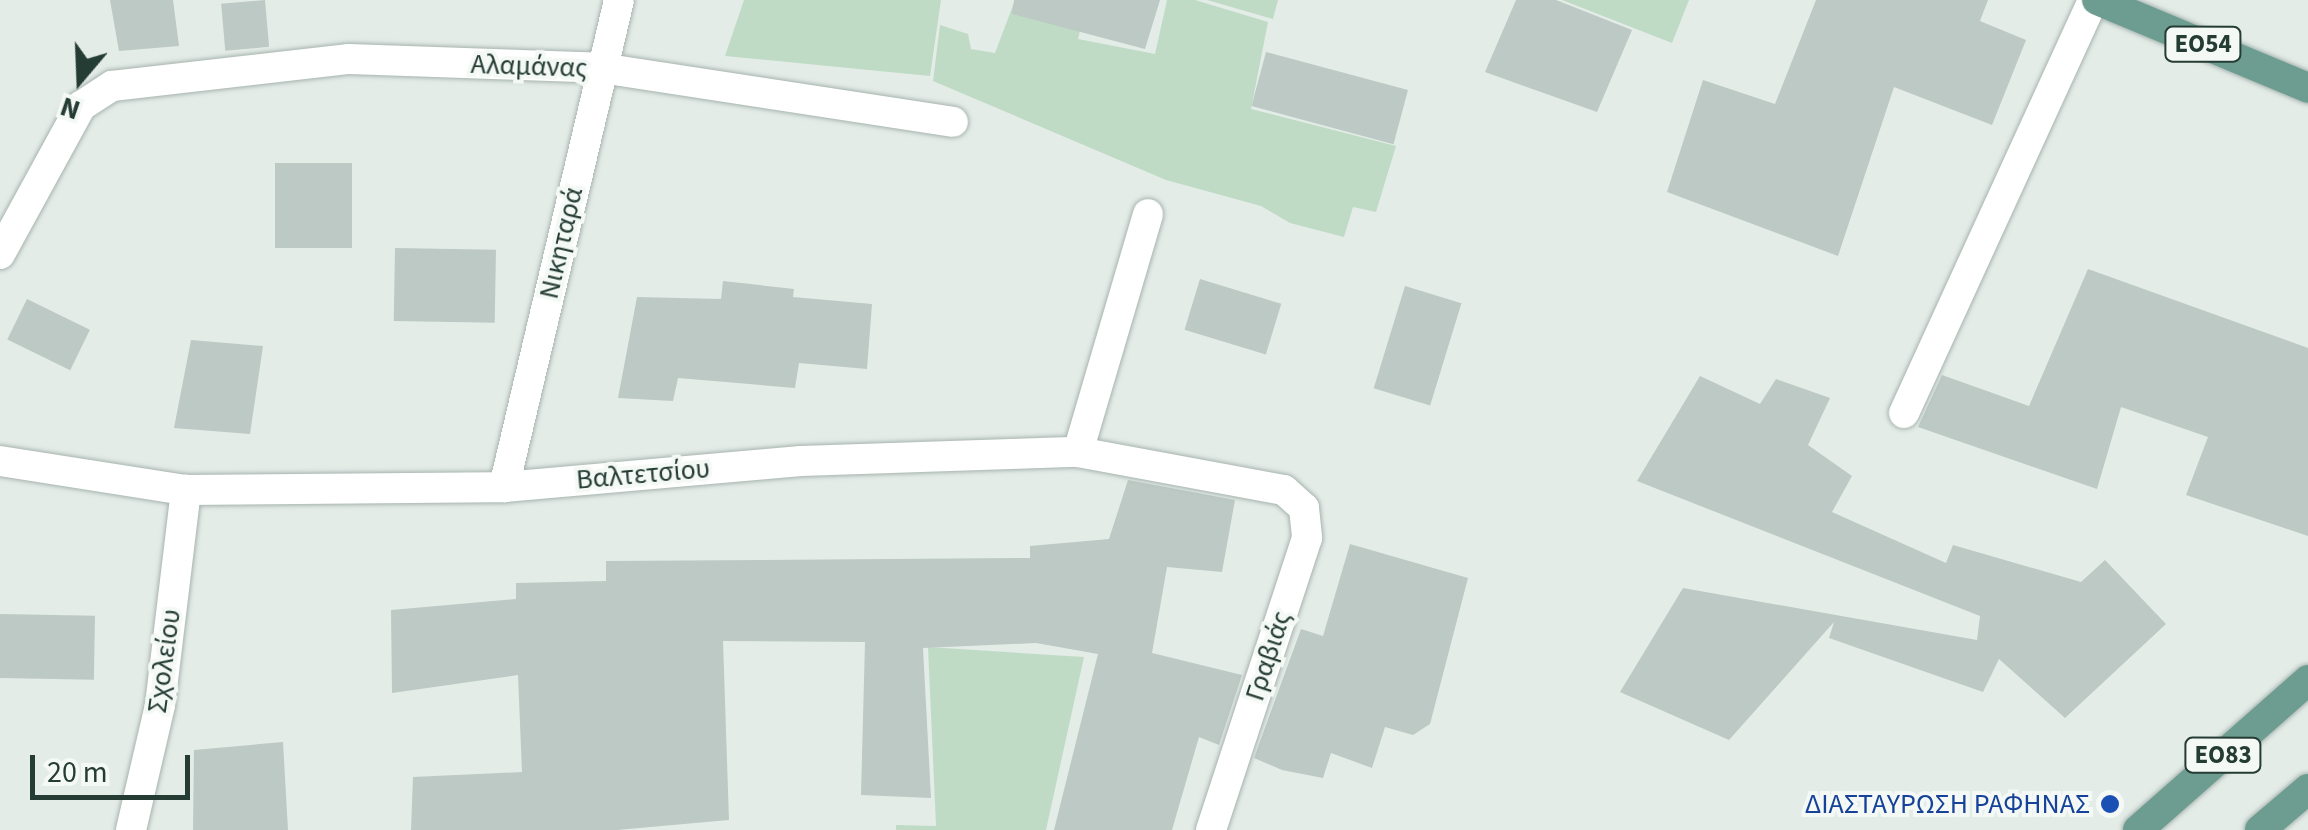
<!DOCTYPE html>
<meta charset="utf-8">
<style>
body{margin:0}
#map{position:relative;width:2308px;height:830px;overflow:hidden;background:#e4ece8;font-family:"Source Sans 3",sans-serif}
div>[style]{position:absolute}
.green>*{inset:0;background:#bfdbc6}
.building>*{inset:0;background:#bcc9c4;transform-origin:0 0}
.roads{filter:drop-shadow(0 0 2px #a7b4af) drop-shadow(0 0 2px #a7b4af)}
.minor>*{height:30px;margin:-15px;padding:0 15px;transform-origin:15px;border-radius:15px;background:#fff}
.primary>*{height:30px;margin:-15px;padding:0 15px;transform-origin:15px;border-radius:15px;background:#6c9d90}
.dots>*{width:28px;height:28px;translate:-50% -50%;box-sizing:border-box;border:5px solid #f4f9f6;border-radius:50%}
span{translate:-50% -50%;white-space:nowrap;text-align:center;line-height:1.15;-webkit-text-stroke:8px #f4f9f6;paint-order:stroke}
.shield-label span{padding:2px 8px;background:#f4f9f6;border:2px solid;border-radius:8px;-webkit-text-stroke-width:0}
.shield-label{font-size:25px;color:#253c35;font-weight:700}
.street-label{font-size:28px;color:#253c35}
.transit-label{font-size:28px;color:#164399}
.right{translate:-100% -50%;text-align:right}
.north{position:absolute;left:30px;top:30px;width:100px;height:100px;-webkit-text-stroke:8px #f4f9f6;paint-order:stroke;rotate:199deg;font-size:28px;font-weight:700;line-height:40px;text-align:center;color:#253c35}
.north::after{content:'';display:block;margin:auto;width:35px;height:45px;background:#253c35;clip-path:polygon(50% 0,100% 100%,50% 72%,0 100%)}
.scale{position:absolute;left:30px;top:755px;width:160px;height:45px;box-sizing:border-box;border:5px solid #253c35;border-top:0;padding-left:12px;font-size:30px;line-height:35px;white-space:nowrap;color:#253c35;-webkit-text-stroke:8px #f4f9f6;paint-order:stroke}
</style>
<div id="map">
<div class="green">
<i style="clip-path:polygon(744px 0,941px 0,930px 76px,725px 56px)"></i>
<i style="clip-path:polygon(1015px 0,1086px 4px,1078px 39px,1155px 54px,1167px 0,1195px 0,1268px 22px,1251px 109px,1396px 146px,1376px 212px,1353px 207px,1344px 237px,1290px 223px,1261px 206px,1166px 180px,933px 81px,940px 25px,968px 34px,971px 49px,995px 53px)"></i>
<i style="clip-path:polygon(1207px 0,1278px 0,1273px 19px)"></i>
<i style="clip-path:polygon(1562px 0,1689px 0,1672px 43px)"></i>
<i style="clip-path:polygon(928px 647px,1084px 657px,1046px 830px,896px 830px,896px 825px,936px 826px)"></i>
</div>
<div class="building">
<i style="clip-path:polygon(110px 0,173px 0,179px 46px,119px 51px)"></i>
<i style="left:265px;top:0;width:47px;height:44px;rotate:85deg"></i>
<i style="clip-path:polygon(1014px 0,1160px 0,1145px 49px,1012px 14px)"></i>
<i style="clip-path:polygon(1516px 0,1556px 0,1632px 30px,1597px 112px,1485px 72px)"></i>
<i style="clip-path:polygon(1816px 0,1988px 0,1980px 21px,2026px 40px,1992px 125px,1894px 87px,1838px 256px,1667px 192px,1703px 80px,1775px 104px)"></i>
<i style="left:1266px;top:52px;width:147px;height:56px;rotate:15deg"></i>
<i style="left:275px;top:163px;width:77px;height:85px"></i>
<i style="left:395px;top:248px;width:101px;height:73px;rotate:1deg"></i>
<i style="clip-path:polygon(2088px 269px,2308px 348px,2308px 536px,2186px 495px,2208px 437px,2121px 407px,2097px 489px,1918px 427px,1942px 375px,2029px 406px)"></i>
<i style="left:1200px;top:279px;width:85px;height:53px;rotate:17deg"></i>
<i style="clip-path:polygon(723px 281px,794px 289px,793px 297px,872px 304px,867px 369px,799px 363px,795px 388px,678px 378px,673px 401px,618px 398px,637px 297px,721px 299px)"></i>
<i style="left:1405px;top:286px;width:59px;height:107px;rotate:17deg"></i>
<i style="left:27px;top:299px;width:70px;height:45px;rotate:26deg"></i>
<i style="clip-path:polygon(191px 340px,263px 346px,250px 434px,174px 428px)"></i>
<i style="clip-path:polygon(1700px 376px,1760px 404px,1776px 379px,1830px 398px,1808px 445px,1852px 476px,1832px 512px,1946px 563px,1953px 545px,2081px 582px,2105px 560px,2166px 624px,2065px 718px,1999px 659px,1983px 692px,1829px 638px,1834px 622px,1729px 740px,1620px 692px,1683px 588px,1977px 640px,1980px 616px,1637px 481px)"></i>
<i style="clip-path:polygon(1128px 480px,1235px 500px,1222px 572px,1167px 567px,1152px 653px,1242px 675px,1219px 745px,1199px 737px,1172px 830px,1054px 830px,1098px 654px,1036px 643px,923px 648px,931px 798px,861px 795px,865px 642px,723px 641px,729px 820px,617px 830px,411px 830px,413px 777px,522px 772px,518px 675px,392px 693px,391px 610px,516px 599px,516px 583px,606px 581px,606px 561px,1030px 558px,1030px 546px,1109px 539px)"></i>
<i style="clip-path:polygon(1350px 544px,1468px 578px,1430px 724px,1413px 735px,1385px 727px,1372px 768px,1331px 753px,1323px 778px,1282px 770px,1254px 758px,1301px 629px,1323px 636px)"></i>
<i style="left:0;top:614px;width:95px;height:64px;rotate:1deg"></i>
<i style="clip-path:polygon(283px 742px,288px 830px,193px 830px,194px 750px)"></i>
</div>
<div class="roads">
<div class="minor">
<i style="left:0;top:254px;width:169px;rotate:-61.3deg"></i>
<i style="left:81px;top:106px;width:37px;rotate:-33deg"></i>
<i style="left:112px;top:86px;width:239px;rotate:-6.5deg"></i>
<i style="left:349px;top:59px;width:252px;rotate:2deg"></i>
<i style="left:601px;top:68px;width:356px;rotate:8.7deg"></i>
<i style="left:1904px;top:413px;width:454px;rotate:-65.4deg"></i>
<i style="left:1078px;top:452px;width:248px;rotate:-73.6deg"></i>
<i style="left:0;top:461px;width:188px;rotate:8.9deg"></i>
<i style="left:186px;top:490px;width:318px;rotate:-0.5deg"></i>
<i style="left:504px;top:487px;width:298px;rotate:-5deg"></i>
<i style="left:801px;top:461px;width:277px;rotate:-1.9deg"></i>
<i style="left:1078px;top:452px;width:209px;rotate:10.5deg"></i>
<i style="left:1284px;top:490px;width:27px;rotate:42deg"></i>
<i style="left:1304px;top:508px;width:30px;rotate:84deg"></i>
<i style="left:1307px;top:538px;width:307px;rotate:108.2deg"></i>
<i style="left:504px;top:487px;width:500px;rotate:-76.71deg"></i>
<i style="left:131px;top:830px;width:128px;rotate:-76.9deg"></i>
<i style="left:160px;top:705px;width:217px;rotate:-83.1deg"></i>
</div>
<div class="primary">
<i style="left:2097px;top:0;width:229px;rotate:22.6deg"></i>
<i style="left:2138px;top:830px;width:227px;rotate:-41.4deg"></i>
<i style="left:2260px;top:830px;width:63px;rotate:-40.5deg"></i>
</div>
</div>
<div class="dots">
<i style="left:2110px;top:804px;background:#1a4fb4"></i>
</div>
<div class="shield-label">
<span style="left:2203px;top:44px">ΕΟ54</span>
<span style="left:2223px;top:755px">ΕΟ83</span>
</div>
<div class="street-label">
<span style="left:529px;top:66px;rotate:2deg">Αλαμάνας</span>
<span style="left:561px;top:243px;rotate:-77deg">Νικηταρά</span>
<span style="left:643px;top:474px;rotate:-5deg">Βαλτετσίου</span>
<span style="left:1268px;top:656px;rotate:-72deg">Γραβιάς</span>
<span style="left:164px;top:661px;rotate:-82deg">Σχολείου</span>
</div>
<div class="transit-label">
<span class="right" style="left:2090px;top:804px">ΔΙΑΣΤΑΥΡΩΣΗ ΡΑΦΗΝΑΣ</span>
</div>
<div class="north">N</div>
<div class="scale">20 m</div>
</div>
